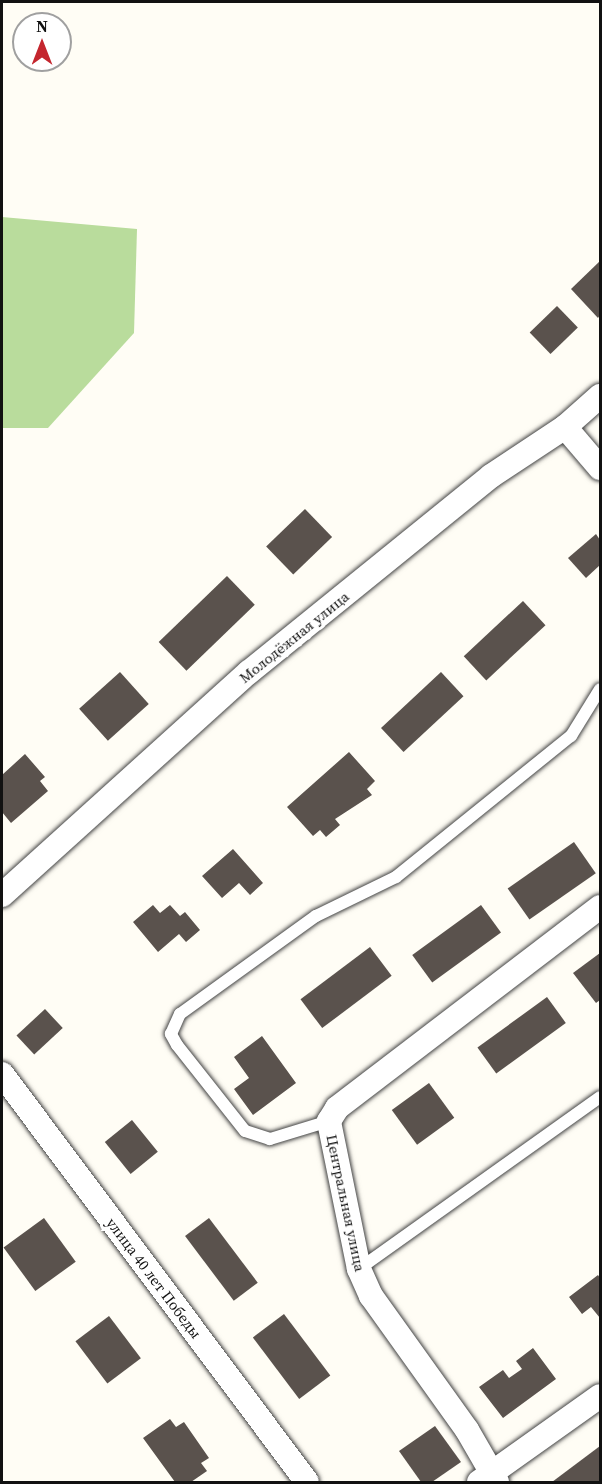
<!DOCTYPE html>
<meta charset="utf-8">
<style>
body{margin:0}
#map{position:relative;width:602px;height:1484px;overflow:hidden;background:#fffdf5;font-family:"Source Serif 4",serif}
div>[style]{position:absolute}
.forest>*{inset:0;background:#b9dc9c}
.building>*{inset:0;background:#5a524d;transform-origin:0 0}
.roads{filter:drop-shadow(0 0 2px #444) drop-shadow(0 0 2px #444)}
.service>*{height:12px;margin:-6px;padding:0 6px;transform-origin:6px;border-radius:6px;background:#fff}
.minor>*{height:24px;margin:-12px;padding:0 12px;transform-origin:12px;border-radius:12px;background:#fff}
span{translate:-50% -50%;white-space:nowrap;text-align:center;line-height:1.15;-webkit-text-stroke:6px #fff;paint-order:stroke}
.street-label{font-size:15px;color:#111}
.frame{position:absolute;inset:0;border:3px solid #111;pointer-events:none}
.north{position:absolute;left:12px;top:12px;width:60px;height:60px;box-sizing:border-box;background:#fff;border:2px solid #a0a0a0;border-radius:50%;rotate:0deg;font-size:16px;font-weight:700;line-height:24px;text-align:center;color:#111}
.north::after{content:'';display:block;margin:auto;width:21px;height:27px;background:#c4262e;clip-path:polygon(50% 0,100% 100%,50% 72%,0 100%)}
</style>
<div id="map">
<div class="forest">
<i style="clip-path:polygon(2px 217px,137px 229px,134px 333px,48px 428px,2px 428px)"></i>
</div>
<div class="building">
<i style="clip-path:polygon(600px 261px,600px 315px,598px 318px,571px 289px)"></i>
<i style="left:557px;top:306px;width:30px;height:38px;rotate:46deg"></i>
<i style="left:305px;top:509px;width:39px;height:54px;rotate:46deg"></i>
<i style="clip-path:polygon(596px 534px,600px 540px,600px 565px,586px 578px,568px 558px)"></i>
<i style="left:227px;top:576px;width:40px;height:95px;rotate:46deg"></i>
<i style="left:523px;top:601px;width:33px;height:81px;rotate:47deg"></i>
<i style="left:120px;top:672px;width:43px;height:55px;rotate:48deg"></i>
<i style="left:441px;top:672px;width:33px;height:82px;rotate:47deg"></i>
<i style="clip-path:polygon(349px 752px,375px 781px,367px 789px,372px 795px,335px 819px,340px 825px,326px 837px,320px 830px,313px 836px,287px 807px)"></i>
<i style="clip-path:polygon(25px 754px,45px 777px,40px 781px,48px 791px,11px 823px,2px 812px,2px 775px)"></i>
<i style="left:574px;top:842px;width:38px;height:81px;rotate:55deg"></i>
<i style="clip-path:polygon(233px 849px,263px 883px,250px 895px,239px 883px,222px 898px,202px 876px)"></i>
<i style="clip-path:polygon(153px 905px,160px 913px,170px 905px,180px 916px,185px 912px,200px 930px,186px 942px,179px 934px,158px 952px,133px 922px)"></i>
<i style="left:481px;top:905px;width:34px;height:85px;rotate:54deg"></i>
<i style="left:370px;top:947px;width:36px;height:87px;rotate:53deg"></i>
<i style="clip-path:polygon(600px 953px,600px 1000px,596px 1003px,573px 973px)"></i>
<i style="left:547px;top:997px;width:32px;height:86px;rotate:54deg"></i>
<i style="left:45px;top:1009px;width:26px;height:39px;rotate:47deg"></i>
<i style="clip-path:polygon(262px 1036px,296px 1083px,253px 1115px,234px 1089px,249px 1078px,234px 1057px)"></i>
<i style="left:429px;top:1083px;width:43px;height:46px;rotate:54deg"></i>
<i style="left:132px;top:1120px;width:41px;height:35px;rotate:51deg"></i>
<i style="left:44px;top:1218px;width:54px;height:50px;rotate:54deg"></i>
<i style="left:209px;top:1218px;width:81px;height:30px;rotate:53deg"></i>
<i style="clip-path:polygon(598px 1275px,600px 1278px,600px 1318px,591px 1307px,582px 1314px,569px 1297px)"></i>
<i style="left:284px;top:1314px;width:77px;height:39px;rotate:53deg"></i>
<i style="left:109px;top:1316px;width:53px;height:42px;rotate:53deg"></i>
<i style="clip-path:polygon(533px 1348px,556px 1379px,503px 1418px,479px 1387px,503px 1370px,509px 1378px,522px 1369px,516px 1361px)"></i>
<i style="clip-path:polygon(170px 1419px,176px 1427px,184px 1422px,209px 1458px,201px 1463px,207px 1471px,191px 1482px,175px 1482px,143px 1438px)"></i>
<i style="clip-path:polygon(435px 1426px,461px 1462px,432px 1482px,421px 1482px,399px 1451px)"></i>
<i style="clip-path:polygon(600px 1446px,600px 1482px,552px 1482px)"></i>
</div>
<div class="roads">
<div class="service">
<i style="left:329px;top:1121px;width:62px;rotate:163deg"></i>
<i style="left:270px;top:1139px;width:26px;rotate:-162deg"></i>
<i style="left:245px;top:1131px;width:110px;rotate:-128.3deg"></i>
<i style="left:177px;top:1045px;width:13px;rotate:-119deg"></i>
<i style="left:171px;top:1034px;width:22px;rotate:-66deg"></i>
<i style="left:180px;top:1014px;width:168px;rotate:-35.8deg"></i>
<i style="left:316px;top:916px;width:89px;rotate:-26deg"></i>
<i style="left:396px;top:877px;width:225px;rotate:-38.9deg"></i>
<i style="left:571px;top:736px;width:55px;rotate:-58.3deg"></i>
<i style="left:359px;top:1269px;width:296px;rotate:-35.5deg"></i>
</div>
<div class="minor">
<i style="left:565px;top:427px;width:54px;rotate:49.5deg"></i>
<i style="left:2px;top:895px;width:333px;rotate:-42.1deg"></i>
<i style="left:249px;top:672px;width:311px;rotate:-39deg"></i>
<i style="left:491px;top:476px;width:89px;rotate:-33.5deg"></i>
<i style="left:565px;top:427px;width:47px;rotate:-41.5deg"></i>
<i style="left:2px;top:1074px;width:509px;rotate:53.22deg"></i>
<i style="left:479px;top:1482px;width:148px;rotate:-35.4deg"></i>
<i style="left:497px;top:1482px;width:60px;rotate:-120deg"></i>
<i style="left:467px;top:1430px;width:165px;rotate:-125.6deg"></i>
<i style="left:371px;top:1296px;width:30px;rotate:-114deg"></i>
<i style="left:359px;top:1269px;width:151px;rotate:-101.5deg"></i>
<i style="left:329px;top:1121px;width:15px;rotate:-58deg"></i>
<i style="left:337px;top:1108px;width:331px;rotate:-37.4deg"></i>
</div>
</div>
<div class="street-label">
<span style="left:294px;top:637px;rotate:-39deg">Молодёжная улица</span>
<span style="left:346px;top:1203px;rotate:78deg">Центральная улица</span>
<span style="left:154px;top:1278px;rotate:53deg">улица 40 лет Победы</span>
</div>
<div class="frame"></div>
<div class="north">N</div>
</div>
